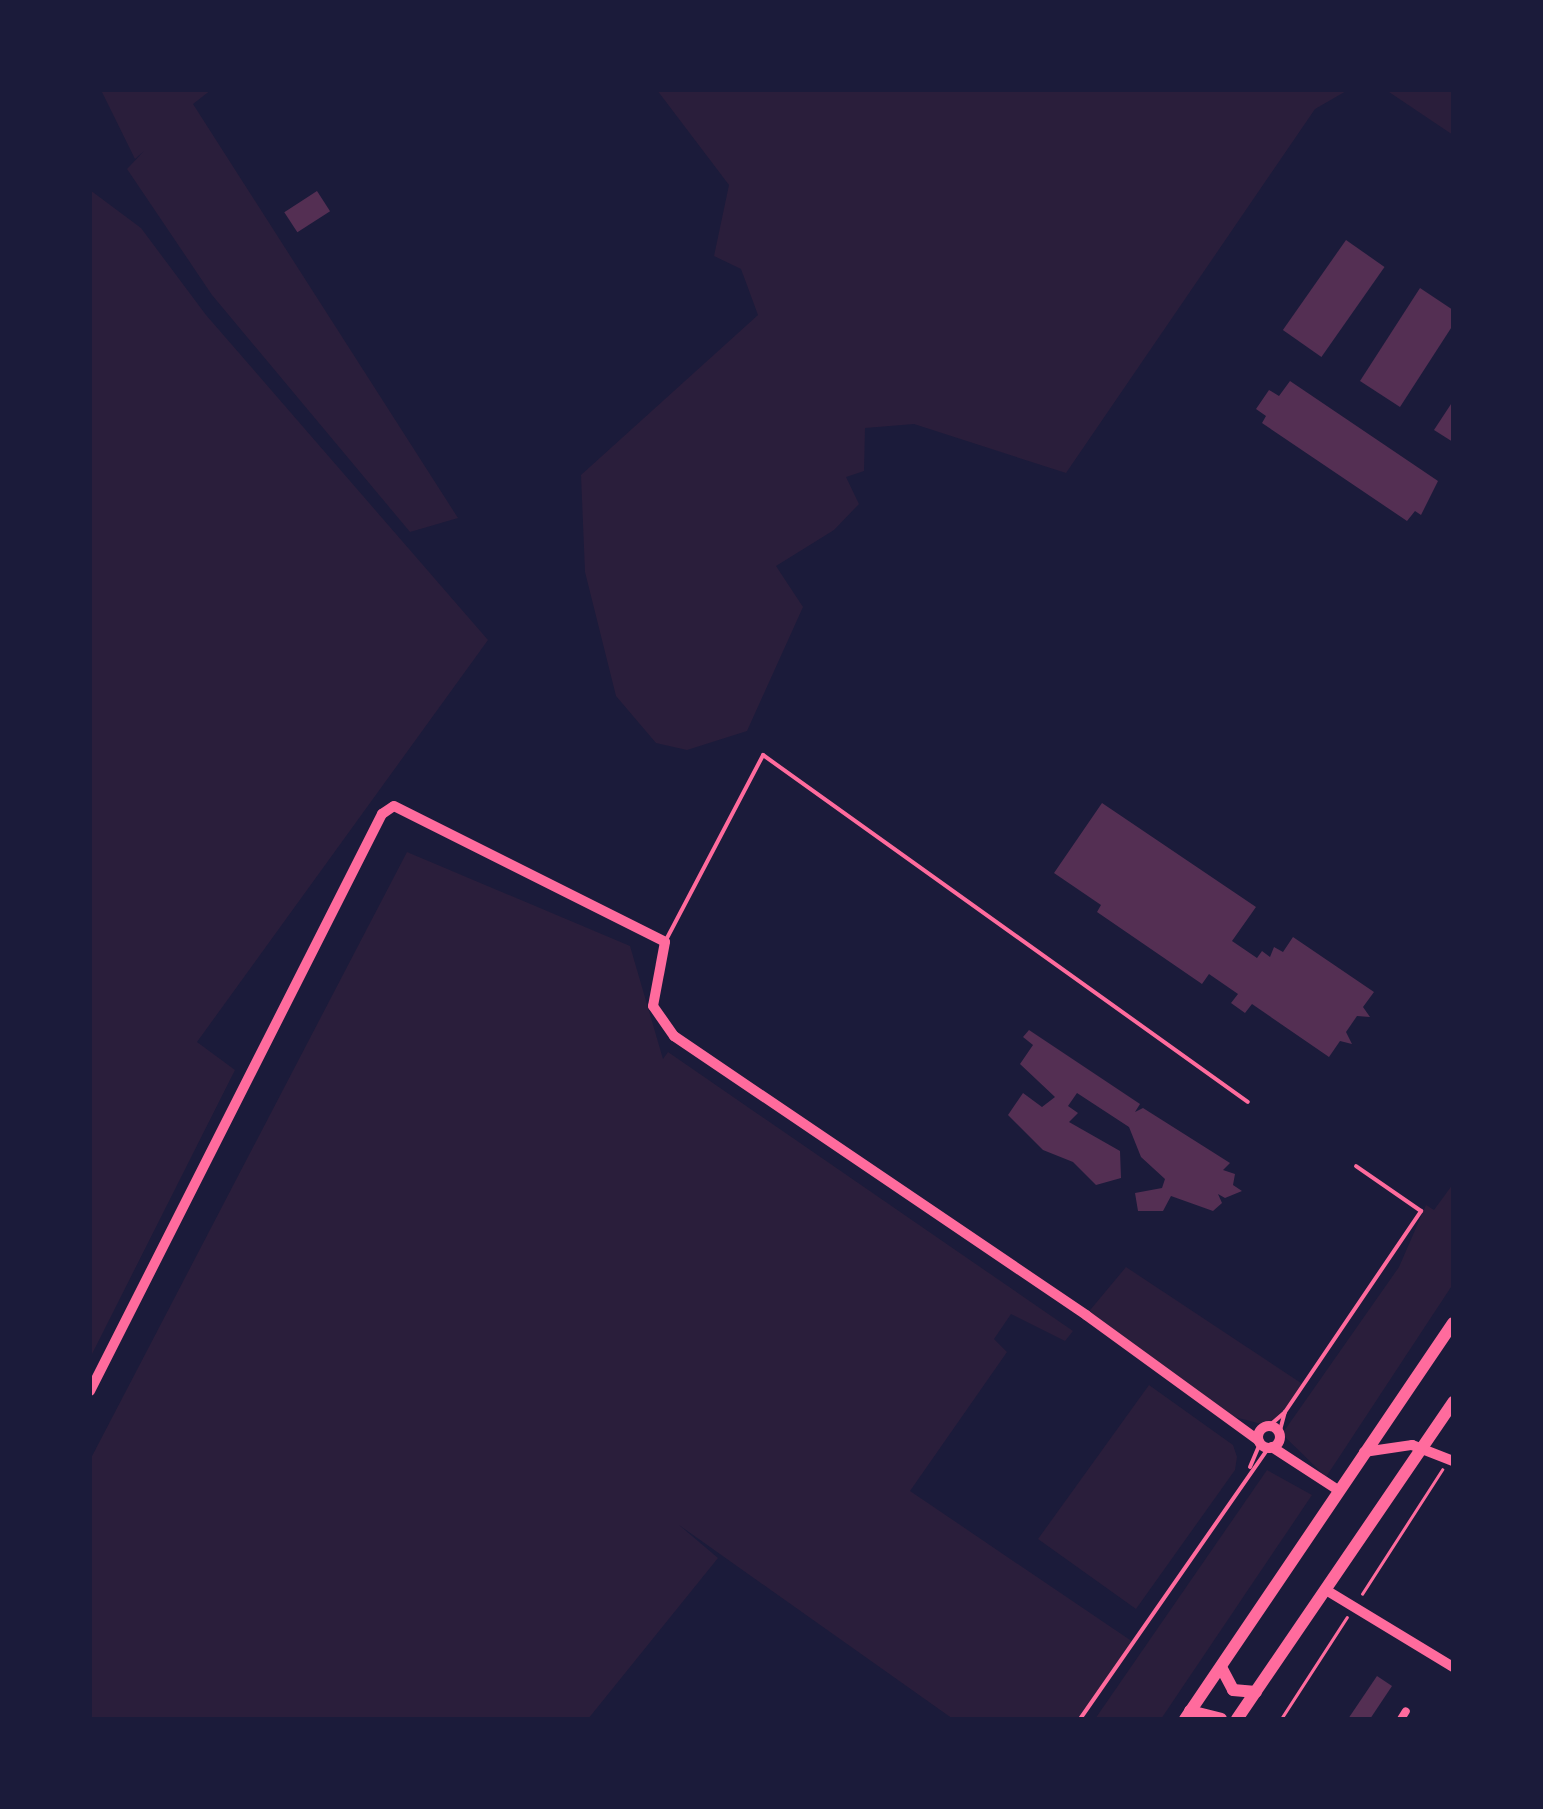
<!DOCTYPE html>
<style>
body{margin:0}
#map{position:relative;width:1543px;height:1809px;overflow:hidden;background:#1b1b3a;font-family:Karla,sans-serif}
div>[style]{position:absolute}
.green>*{inset:0;background:#2a1e3b}
.building>*{inset:0;background:#542f53;transform-origin:0 0}
.path>*{height:2.5px;margin:-1.25px;padding:0 1.25px;transform-origin:1.25px;border-radius:1.25px;background:#ff6b9d}
.service>*{height:4px;margin:-2px;padding:0 2px;transform-origin:2px;border-radius:2px;background:#ff6b9d}
.minor>*{height:8px;margin:-4px;padding:0 4px;transform-origin:4px;border-radius:4px;background:#ff6b9d}
.tertiary>*{height:10px;margin:-5px;padding:0 5px;transform-origin:5px;border-radius:5px;background:#ff6b9d}
.tertiary>.ring{margin:-5px;padding:0;box-sizing:content-box;background:none;border:10px solid #ff6b9d;border-radius:50%}
.primary>*{height:12px;margin:-6px;padding:0 6px;transform-origin:6px;border-radius:6px;background:#ff6b9d}
span{translate:-50% -50%;white-space:nowrap;text-align:center;line-height:1.15;-webkit-text-stroke:8px #1b1b3a;paint-order:stroke}
.frame{position:absolute;inset:0;border:92px solid #1b1b3a;pointer-events:none}
</style>
<div id="map">
<div class="green">
<i style="clip-path:polygon(101px 90px,211px 90px,193px 104px,458px 518px,410px 532px,212px 295px,127px 169px,144px 151px,135px 159px)"></i>
<i style="clip-path:polygon(657px 90px,1348px 90px,1315px 109px,1066px 473px,914px 424px,865px 428px,864px 471px,846px 477px,859px 504px,834px 530px,776px 566px,803px 607px,747px 731px,687px 750px,656px 743px,616px 696px,585px 572px,581px 475px,758px 315px,741px 269px,714px 256px,729px 185px)"></i>
<i style="clip-path:polygon(1369px 90px,1453px 90px,1453px 135px,1389px 92px)"></i>
<i style="clip-path:polygon(90px 190px,141px 228px,206px 315px,488px 640px,197px 1042px,235px 1070px,90px 1358px)"></i>
<i style="clip-path:polygon(407px 852px,630px 946px,663px 1059px,668px 1052px,1073px 1331px,1065px 1341px,1011px 1314px,994px 1339px,1007px 1352px,910px 1491px,1133px 1642px,1080px 1719px,953px 1719px,679px 1525px,718px 1558px,588px 1719px,90px 1719px,90px 1460px)"></i>
<i style="clip-path:polygon(1453px 1184px,1453px 1284px,1326px 1477px,1282px 1434px,1399px 1267px,1426px 1205px,1434px 1210px)"></i>
<i style="clip-path:polygon(1126px 1267px,1304px 1385px,1285px 1412px,1269px 1426px,1231px 1416px,1086px 1315px)"></i>
<i style="clip-path:polygon(1149px 1385px,1233px 1445px,1237px 1457px,1235px 1470px,1136px 1609px,1038px 1539px)"></i>
<i style="clip-path:polygon(1267px 1470px,1312px 1495px,1161px 1719px,1095px 1719px)"></i>
</div>
<div class="building">
<i style="left:317px;top:191px;width:24px;height:39px;rotate:57deg"></i>
<i style="left:1346px;top:240px;width:47px;height:110px;rotate:35deg"></i>
<i style="clip-path:polygon(1420px 288px,1453px 310px,1453px 325px,1400px 407px,1360px 381px)"></i>
<i style="clip-path:polygon(1290px 381px,1438px 481px,1421px 515px,1415px 511px,1407px 521px,1262px 423px,1266px 416px,1256px 409px,1269px 390px,1279px 396px)"></i>
<i style="clip-path:polygon(1453px 401px,1453px 442px,1434px 430px)"></i>
<i style="clip-path:polygon(1102px 803px,1256px 907px,1232px 941px,1257px 958px,1262px 951px,1270px 957px,1274px 947px,1283px 952px,1293px 937px,1374px 992px,1363px 1007px,1370px 1017px,1357px 1016px,1346px 1032px,1352px 1044px,1340px 1041px,1329px 1057px,1252px 1004px,1245px 1013px,1231px 1003px,1238px 994px,1209px 974px,1202px 984px,1097px 912px,1101px 905px,1054px 873px)"></i>
<i style="clip-path:polygon(1029px 1030px,1140px 1104px,1135px 1112px,1143px 1108px,1230px 1163px,1223px 1170px,1235px 1174px,1233px 1185px,1242px 1191px,1225px 1198px,1218px 1194px,1222px 1203px,1213px 1211px,1171px 1196px,1163px 1211px,1138px 1211px,1135px 1193px,1162px 1188px,1165px 1179px,1141px 1157px,1129px 1127px,1077px 1093px,1068px 1106px,1078px 1113px,1069px 1122px,1120px 1151px,1121px 1178px,1096px 1185px,1073px 1162px,1043px 1150px,1008px 1115px,1023px 1093px,1042px 1107px,1055px 1097px,1020px 1064px,1033px 1045px,1023px 1037px)"></i>
<i style="clip-path:polygon(1377px 1676px,1392px 1686px,1370px 1719px,1348px 1719px)"></i>
</div>
<div class="path">
<i style="left:1362px;top:1594px;width:148px;rotate:-57.2deg"></i>
<i style="left:1281px;top:1719px;width:121px;rotate:-57.1deg"></i>
</div>
<div class="service">
<i style="left:666px;top:940px;width:209px;rotate:-62.3deg"></i>
<i style="left:763px;top:755px;width:596px;rotate:35.58deg"></i>
<i style="left:1269px;top:1426px;width:21px;rotate:-41deg"></i>
<i style="left:1285px;top:1412px;width:243px;rotate:-55.9deg"></i>
<i style="left:1421px;top:1211px;width:79px;rotate:-145.3deg"></i>
<i style="left:1279px;top:1434px;width:23px;rotate:-75deg"></i>
<i style="left:1250px;top:1467px;width:26px;rotate:-67deg"></i>
<i style="left:1080px;top:1719px;width:330px;rotate:-55.2deg"></i>
</div>
<div class="minor">
<i style="left:1401px;top:1719px;width:9px;rotate:-58deg"></i>
</div>
<div class="tertiary">
<i style="left:90px;top:1391px;width:647px;rotate:-63.16deg"></i>
<i style="left:382px;top:814px;width:14px;rotate:-34deg"></i>
<i style="left:394px;top:806px;width:303px;rotate:26.6deg"></i>
<i style="left:665px;top:942px;width:65px;rotate:100.6deg"></i>
<i style="left:653px;top:1006px;width:37px;rotate:55deg"></i>
<i style="left:674px;top:1036px;width:498px;rotate:34.1deg"></i>
<i style="left:1086px;top:1315px;width:213px;rotate:36deg"></i>
<i class="ring" style="left:1258px;top:1426px;width:12px;height:12px"></i>
<i style="left:1272px;top:1447px;width:79px;rotate:33.1deg"></i>
<i style="left:1364px;top:1452px;width:49px;rotate:-8.3deg"></i>
<i style="left:1412px;top:1445px;width:44px;rotate:21.3deg"></i>
<i style="left:1326px;top:1590px;width:149px;rotate:31.2deg"></i>
</div>
<div class="primary">
<i style="left:1221px;top:1667px;width:26px;rotate:62deg"></i>
<i style="left:1233px;top:1690px;width:23px;rotate:5deg"></i>
<i style="left:1190px;top:1711px;width:32px;rotate:14deg"></i>
<i style="left:1185px;top:1719px;width:478px;rotate:-55.9deg"></i>
<i style="left:1237px;top:1719px;width:384px;rotate:-55.7deg"></i>
</div>
<div class="frame"></div>
</div>
